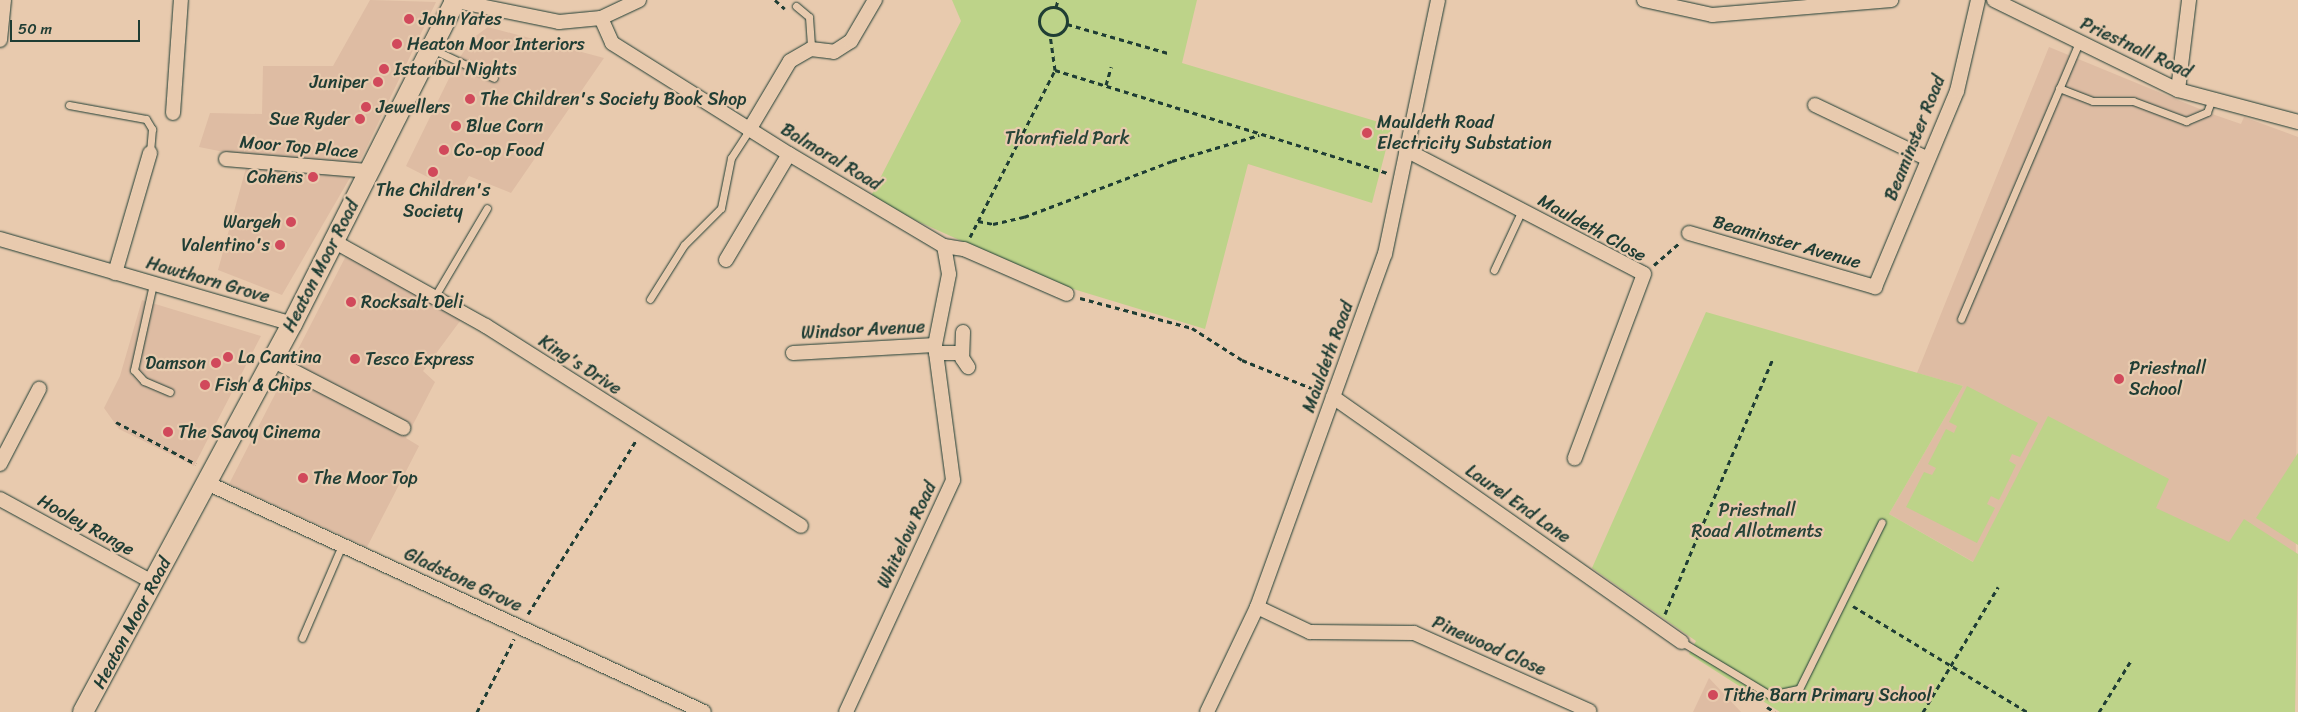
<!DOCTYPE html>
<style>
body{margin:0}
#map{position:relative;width:2298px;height:712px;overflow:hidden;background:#e8caae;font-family:Sriracha,sans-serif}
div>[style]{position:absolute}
.built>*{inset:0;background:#debca3}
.green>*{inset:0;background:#bdd389}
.path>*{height:3px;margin-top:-1.5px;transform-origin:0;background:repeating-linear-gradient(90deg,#1f3d34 0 5px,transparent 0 9px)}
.path>.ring{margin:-1.5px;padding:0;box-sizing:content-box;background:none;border:3px solid #1f3d34;border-radius:50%}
.roads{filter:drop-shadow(0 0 1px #1f3d34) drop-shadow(0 0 1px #1f3d34)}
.lane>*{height:7px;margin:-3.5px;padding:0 3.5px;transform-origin:3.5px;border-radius:3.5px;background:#e8caae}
.street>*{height:14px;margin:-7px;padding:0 7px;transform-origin:7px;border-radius:7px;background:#e8caae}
.secondary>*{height:20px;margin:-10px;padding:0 10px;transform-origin:10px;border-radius:10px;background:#e8caae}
.dots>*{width:14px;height:14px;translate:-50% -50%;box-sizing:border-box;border:2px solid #e8caae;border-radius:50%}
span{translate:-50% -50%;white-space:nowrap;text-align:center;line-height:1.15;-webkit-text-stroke:4.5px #e8caae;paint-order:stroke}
.poi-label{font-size:18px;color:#1f3d34}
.left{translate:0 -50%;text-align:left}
.right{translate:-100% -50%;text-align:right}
.street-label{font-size:18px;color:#1f3d34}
.park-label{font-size:18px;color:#274438}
.scale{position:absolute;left:10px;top:20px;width:130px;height:22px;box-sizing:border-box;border:2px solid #1f3d34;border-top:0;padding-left:6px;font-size:15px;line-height:18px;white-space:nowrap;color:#1f3d34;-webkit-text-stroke:4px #e8caae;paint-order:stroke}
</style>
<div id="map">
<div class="built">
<i style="clip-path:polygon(370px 0,436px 2px,362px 157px,282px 295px,218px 270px,249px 157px,199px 147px,210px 113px,262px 114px,263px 66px,333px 66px)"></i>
<i style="clip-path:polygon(488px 27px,604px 58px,511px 193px,469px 176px,460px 191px,455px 191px,406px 166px,458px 60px,473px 38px)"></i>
<i style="clip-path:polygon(2049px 47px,2212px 114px,2241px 124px,2244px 117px,2298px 137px,2295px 712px,2238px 712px,1889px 514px,1963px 386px,1917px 373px)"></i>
<i style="clip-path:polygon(349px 250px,463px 317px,423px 371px,435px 382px,406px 438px,419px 446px,367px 547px,229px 484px)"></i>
<i style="clip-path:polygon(142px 300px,261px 336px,194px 466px,119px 429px,104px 408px,120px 376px)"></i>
<i style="clip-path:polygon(1709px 678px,1741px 712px,1693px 712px)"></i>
</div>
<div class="green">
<i style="clip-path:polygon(952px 0,1197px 0,1182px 63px,1392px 126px,1372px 203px,1248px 164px,1205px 329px,1060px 285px,917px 221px,871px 196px,961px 21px)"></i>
<i style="clip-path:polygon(1706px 312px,1963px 386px,1889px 514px,1973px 562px,2048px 416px,2169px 479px,2156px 508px,2229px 542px,2244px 519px,2298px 554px,2295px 712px,1780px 712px,1689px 654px,1696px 641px,1592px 568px)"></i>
<i style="clip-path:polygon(1967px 386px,2038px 423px,2020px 457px,2012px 454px,2009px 461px,2016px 465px,1999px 500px,1991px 496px,1987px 504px,1995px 508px,1977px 543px,1906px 507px,1924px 472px,1932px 475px,1936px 468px,1928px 464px,1946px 429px,1954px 433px,1957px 426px,1949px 422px)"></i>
<i style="clip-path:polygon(2298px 453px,2298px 545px,2256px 518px)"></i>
</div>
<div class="path">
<i style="left:775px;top:0;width:13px;rotate:42deg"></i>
<i class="ring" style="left:1039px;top:7px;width:25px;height:25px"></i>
<i style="left:1056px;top:7px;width:7px;rotate:-74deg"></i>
<i style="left:1067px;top:24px;width:105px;rotate:16deg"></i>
<i style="left:1055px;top:70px;width:349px;rotate:17.2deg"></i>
<i style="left:1106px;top:85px;width:19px;rotate:-74deg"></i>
<i style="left:978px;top:221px;width:15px;rotate:11deg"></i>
<i style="left:993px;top:224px;width:32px;rotate:-13deg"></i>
<i style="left:1024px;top:217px;width:158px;rotate:-20.7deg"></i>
<i style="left:1172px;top:161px;width:91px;rotate:-16.6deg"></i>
<i style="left:970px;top:237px;width:187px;rotate:-63deg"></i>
<i style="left:1055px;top:70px;width:34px;rotate:-98deg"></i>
<i style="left:1654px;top:265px;width:33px;rotate:-41deg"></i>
<i style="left:1080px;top:298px;width:116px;rotate:15deg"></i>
<i style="left:1192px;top:328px;width:59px;rotate:32.6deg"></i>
<i style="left:1242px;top:360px;width:85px;rotate:22.1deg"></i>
<i style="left:116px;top:422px;width:90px;rotate:27.7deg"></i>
<i style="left:1853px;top:606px;width:204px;rotate:31.3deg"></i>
<i style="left:528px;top:614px;width:206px;rotate:-58.1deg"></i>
<i style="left:1665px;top:614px;width:278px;rotate:-67.1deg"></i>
<i style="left:1767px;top:707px;width:9px;rotate:32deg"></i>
<i style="left:477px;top:712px;width:82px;rotate:-63.1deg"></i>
<i style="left:1923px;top:712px;width:146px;rotate:-59deg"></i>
<i style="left:2099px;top:712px;width:62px;rotate:-58.1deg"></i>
</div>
<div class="roads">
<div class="lane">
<i style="left:796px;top:6px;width:17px;rotate:40deg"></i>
<i style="left:809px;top:17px;width:32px;rotate:86deg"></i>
<i style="left:434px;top:50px;width:66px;rotate:25deg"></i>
<i style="left:2059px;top:88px;width:36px;rotate:21deg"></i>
<i style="left:2093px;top:101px;width:40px"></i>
<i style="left:2133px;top:101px;width:57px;rotate:20.7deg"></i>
<i style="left:2186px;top:121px;width:23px;rotate:-23deg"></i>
<i style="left:2207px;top:112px;width:14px;rotate:-69deg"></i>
<i style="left:69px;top:105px;width:78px;rotate:10.3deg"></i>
<i style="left:146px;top:119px;width:12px;rotate:59deg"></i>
<i style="left:152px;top:129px;width:24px;rotate:95deg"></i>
<i style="left:1494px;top:270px;width:66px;rotate:-65deg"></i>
<i style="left:153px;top:284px;width:88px;rotate:102.5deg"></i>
<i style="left:134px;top:370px;width:15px;rotate:48deg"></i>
<i style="left:144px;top:381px;width:28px;rotate:23deg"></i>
<i style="left:435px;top:296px;width:102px;rotate:-59.4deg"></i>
<i style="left:650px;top:299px;width:64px;rotate:-57.8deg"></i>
<i style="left:684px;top:245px;width:52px;rotate:-45deg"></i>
<i style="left:721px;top:208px;width:51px;rotate:-78.7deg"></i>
<i style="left:731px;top:158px;width:33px;rotate:-57deg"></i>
<i style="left:1961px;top:319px;width:300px;rotate:-66.9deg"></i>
<i style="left:302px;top:638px;width:101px;rotate:-66.7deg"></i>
<i style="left:1682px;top:642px;width:103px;rotate:31.1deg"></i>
<i style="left:1770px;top:695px;width:30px;rotate:-12deg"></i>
<i style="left:1799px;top:689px;width:186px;rotate:-63.6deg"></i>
</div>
<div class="street">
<i style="left:451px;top:0;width:110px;rotate:11.5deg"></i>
<i style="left:559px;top:22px;width:42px;rotate:-5.4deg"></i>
<i style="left:601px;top:18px;width:42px;rotate:-25.3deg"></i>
<i style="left:1644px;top:0;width:70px;rotate:12.4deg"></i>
<i style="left:1712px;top:15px;width:180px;rotate:-4.8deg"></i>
<i style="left:1994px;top:0;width:205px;rotate:26.1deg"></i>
<i style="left:2178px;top:90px;width:124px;rotate:14.9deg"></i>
<i style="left:601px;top:18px;width:27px;rotate:66deg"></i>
<i style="left:612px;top:43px;width:209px;rotate:32.1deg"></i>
<i style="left:789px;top:154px;width:180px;rotate:30.7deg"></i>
<i style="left:944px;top:246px;width:20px;rotate:9deg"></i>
<i style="left:964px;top:249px;width:112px;rotate:23.6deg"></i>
<i style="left:0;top:40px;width:40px;rotate:-84.3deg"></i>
<i style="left:2178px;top:90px;width:91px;rotate:-83deg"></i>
<i style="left:1815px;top:105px;width:125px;rotate:25.5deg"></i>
<i style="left:173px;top:113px;width:113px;rotate:-86deg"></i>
<i style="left:749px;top:130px;width:80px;rotate:-59.3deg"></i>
<i style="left:790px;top:61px;width:24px;rotate:-30deg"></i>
<i style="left:811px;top:49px;width:23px;rotate:7deg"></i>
<i style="left:834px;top:52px;width:20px;rotate:-33deg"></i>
<i style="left:851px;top:41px;width:48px;rotate:-59.7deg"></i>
<i style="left:1406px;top:150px;width:268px;rotate:27.5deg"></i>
<i style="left:1644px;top:274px;width:197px;rotate:110.6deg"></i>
<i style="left:226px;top:159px;width:144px;rotate:4.8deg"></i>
<i style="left:1689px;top:233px;width:194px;rotate:16.2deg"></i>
<i style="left:1875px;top:287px;width:212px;rotate:-67.3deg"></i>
<i style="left:1957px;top:91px;width:93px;rotate:-77deg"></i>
<i style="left:0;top:239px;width:304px;rotate:16.2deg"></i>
<i style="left:335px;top:242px;width:173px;rotate:29.1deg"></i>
<i style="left:486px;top:326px;width:373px;rotate:32.4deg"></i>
<i style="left:726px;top:260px;width:123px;rotate:-59.3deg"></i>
<i style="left:115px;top:273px;width:125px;rotate:-73.7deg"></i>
<i style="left:963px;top:332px;width:26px;rotate:92deg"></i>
<i style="left:962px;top:358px;width:11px;rotate:56deg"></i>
<i style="left:793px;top:353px;width:142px;rotate:-3.2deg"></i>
<i style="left:936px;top:353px;width:26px"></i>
<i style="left:272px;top:360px;width:148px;rotate:27.4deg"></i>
<i style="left:1333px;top:397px;width:426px;rotate:35.1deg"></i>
<i style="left:0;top:464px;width:85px;rotate:-62.5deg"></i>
<i style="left:207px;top:483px;width:547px;rotate:24.74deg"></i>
<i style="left:0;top:499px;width:175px;rotate:28.6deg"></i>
<i style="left:1257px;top:607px;width:59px;rotate:25.3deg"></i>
<i style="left:1310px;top:632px;width:104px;rotate:0.6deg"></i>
<i style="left:1414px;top:633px;width:192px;rotate:24deg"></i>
<i style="left:846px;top:712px;width:255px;rotate:-65.2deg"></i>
<i style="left:953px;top:480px;width:136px;rotate:-97.6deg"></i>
<i style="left:935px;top:345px;width:72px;rotate:-78.8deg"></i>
<i style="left:949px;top:274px;width:28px;rotate:-100deg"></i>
<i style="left:1207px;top:712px;width:116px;rotate:-64.5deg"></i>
<i style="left:1257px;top:607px;width:375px;rotate:-70.1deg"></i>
<i style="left:1385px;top:254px;width:259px;rotate:-78.2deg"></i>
</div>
<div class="secondary">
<i style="left:83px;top:712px;width:441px;rotate:-61.7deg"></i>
<i style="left:292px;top:324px;width:363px;rotate:-63.2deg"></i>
</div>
</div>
<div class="dots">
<i style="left:409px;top:19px;background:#d1495b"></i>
<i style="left:397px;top:44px;background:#d1495b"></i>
<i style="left:384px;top:69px;background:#d1495b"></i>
<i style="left:378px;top:82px;background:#d1495b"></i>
<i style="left:470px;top:99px;background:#d1495b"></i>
<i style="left:366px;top:107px;background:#d1495b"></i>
<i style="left:360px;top:119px;background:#d1495b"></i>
<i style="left:456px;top:126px;background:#d1495b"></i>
<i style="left:1367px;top:133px;background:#d1495b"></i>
<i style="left:444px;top:150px;background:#d1495b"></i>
<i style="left:433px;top:172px;background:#d1495b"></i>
<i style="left:313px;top:177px;background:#d1495b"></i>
<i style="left:291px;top:222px;background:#d1495b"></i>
<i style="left:280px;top:245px;background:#d1495b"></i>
<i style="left:351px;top:302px;background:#d1495b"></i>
<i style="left:228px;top:357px;background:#d1495b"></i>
<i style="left:355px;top:359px;background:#d1495b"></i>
<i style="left:216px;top:363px;background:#d1495b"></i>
<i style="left:2119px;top:379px;background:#d1495b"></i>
<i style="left:205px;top:385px;background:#d1495b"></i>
<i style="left:168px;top:432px;background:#d1495b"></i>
<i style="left:303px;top:478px;background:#d1495b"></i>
<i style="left:1713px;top:695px;background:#d1495b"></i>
</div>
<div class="poi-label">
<span class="left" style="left:419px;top:19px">John Yates</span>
<span class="left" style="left:407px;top:44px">Heaton Moor Interiors</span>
<span class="left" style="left:394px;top:69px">Istanbul Nights</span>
<span class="right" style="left:368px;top:82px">Juniper</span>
<span class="left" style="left:480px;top:99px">The Children's Society Book Shop</span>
<span class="left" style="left:376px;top:107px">Jewellers</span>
<span class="right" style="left:350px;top:119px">Sue Ryder</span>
<span class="left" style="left:1377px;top:133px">Mauldeth Road<br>Electricity Substation</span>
<span class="left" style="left:466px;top:126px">Blue Corn</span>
<span class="left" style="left:454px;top:150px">Co-op Food</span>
<span class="right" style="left:303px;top:177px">Cohens</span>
<span style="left:433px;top:201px">The Children's<br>Society</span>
<span class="right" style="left:281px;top:222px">Wargeh</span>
<span class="right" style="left:270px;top:245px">Valentino's</span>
<span class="left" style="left:361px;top:302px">Rocksalt Deli</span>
<span class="left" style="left:238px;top:357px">La Cantina</span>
<span class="left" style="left:365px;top:359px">Tesco Express</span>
<span class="right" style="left:206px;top:363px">Damson</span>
<span class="left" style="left:2129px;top:379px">Priestnall<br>School</span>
<span class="left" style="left:215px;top:385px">Fish &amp; Chips</span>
<span class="left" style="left:178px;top:432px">The Savoy Cinema</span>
<span class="left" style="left:313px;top:478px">The Moor Top</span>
<span class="left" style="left:1723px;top:695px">Tithe Barn Primary School</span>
</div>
<div class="street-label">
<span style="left:2136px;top:48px;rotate:25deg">Priestnall Road</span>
<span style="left:1915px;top:138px;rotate:-68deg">Beaminster Road</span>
<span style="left:299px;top:147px;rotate:5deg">Moor Top Place</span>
<span style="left:831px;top:157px;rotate:31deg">Balmoral Road</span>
<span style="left:1592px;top:228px;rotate:29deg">Mauldeth Close</span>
<span style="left:1787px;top:242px;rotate:16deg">Beaminster Avenue</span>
<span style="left:321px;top:266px;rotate:-63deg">Heaton Moor Road</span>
<span style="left:208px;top:280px;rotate:16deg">Hawthorn Grove</span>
<span style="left:863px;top:330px;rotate:-3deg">Windsor Avenue</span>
<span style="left:1328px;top:357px;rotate:-70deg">Mauldeth Road</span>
<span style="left:580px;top:365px;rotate:33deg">King's Drive</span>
<span style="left:1518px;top:504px;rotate:35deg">Laurel End Lane</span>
<span style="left:86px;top:525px;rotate:29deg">Hooley Range</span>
<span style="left:907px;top:535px;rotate:-65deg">Whitelow Road</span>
<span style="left:463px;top:580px;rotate:25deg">Gladstone Grove</span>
<span style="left:132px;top:623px;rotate:-62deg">Heaton Moor Road</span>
<span style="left:1489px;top:646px;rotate:24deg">Pinewood Close</span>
</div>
<div class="park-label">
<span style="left:1067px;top:138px">Thornfield Park</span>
<span style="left:1757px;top:521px">Priestnall<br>Road Allotments</span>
</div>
<div class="scale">50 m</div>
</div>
